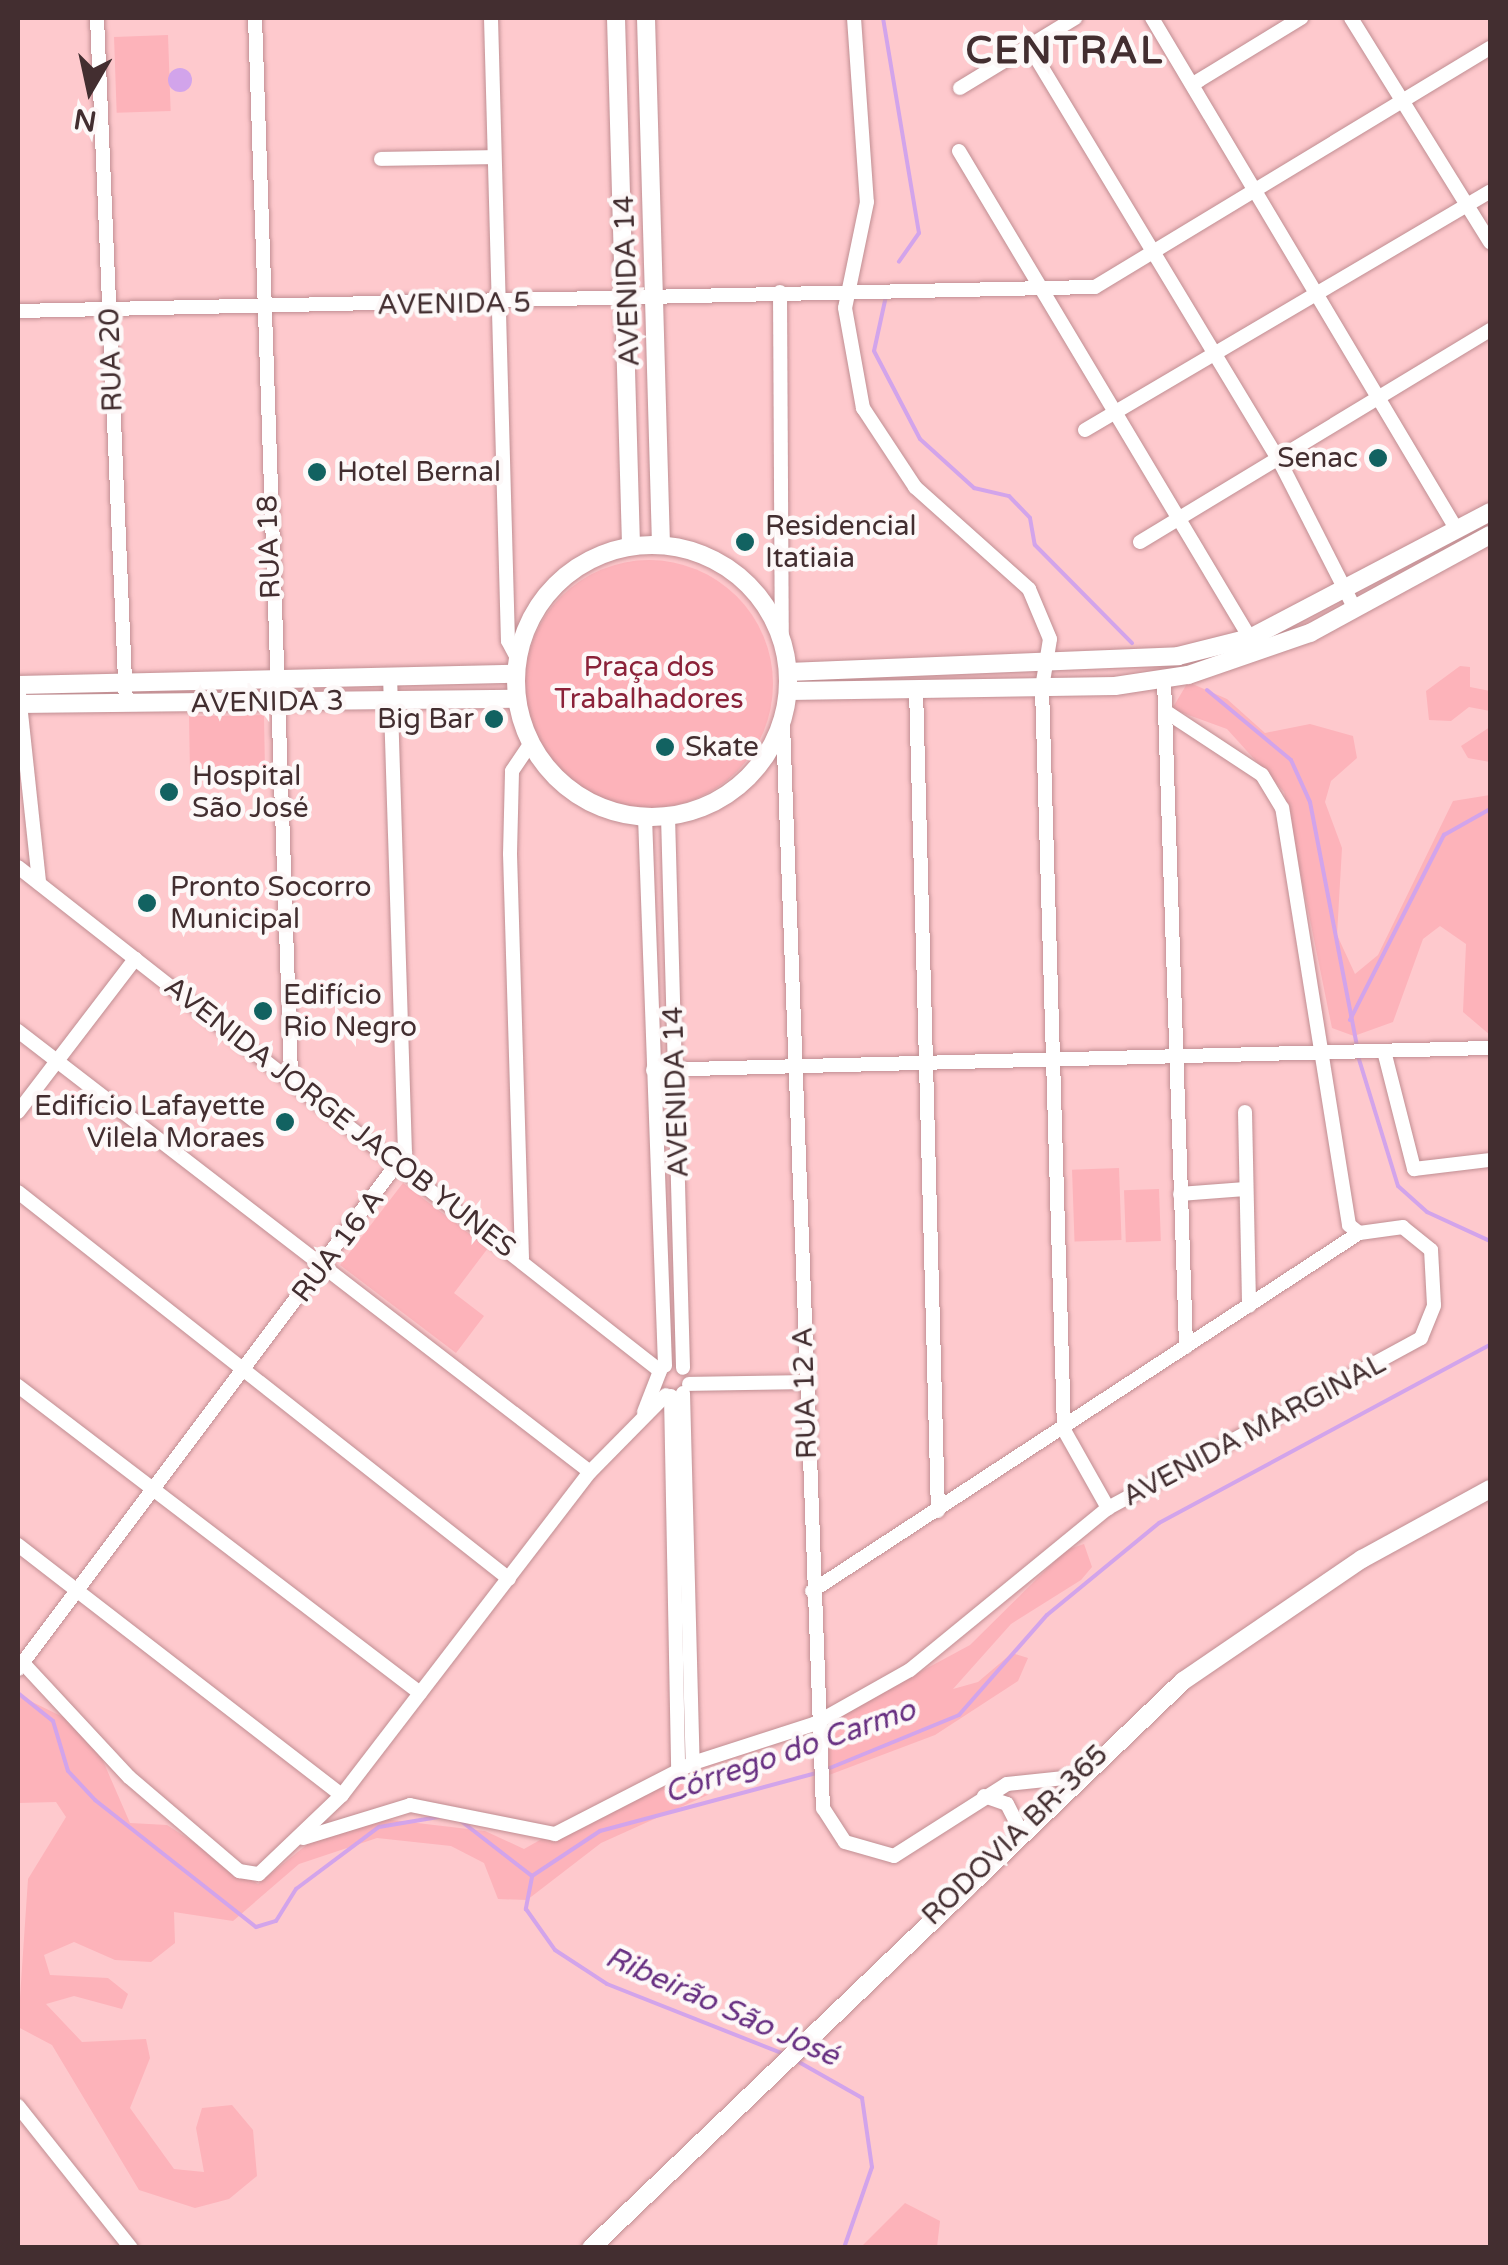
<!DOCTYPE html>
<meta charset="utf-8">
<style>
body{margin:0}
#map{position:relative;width:1508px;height:2265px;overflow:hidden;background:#fec9cd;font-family:"Varela Round",sans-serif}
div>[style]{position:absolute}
.green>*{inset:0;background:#fdb3ba;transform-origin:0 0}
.round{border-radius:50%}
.water>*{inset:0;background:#d2a4eb}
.stream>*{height:4px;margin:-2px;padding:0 2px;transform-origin:2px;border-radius:2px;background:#d2a4eb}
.roads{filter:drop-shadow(0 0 2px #c08e92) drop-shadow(0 0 2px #c08e92)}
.minor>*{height:14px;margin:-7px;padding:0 7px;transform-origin:7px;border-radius:7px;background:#fff}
.major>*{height:18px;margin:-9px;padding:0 9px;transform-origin:9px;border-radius:9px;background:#fff}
.major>.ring{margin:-9px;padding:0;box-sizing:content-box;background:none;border:18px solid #fff;border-radius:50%}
.dots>*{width:28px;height:28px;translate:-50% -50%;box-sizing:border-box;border:5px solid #fdf8f8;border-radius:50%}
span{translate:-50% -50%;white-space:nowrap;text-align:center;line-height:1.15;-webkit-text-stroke:9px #fdf8f8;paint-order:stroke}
.street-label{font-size:28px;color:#432e30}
.poi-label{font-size:28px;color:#432e30}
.right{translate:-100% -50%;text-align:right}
.left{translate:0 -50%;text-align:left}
.park-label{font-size:28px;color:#8b2239}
.water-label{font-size:30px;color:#683082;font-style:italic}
.district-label{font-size:38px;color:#432e30;font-weight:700;letter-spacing:2.5px}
.frame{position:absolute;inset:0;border:20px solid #432e30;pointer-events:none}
.north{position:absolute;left:40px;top:40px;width:100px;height:100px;-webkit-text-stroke:8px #fdf8f8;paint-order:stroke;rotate:189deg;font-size:28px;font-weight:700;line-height:40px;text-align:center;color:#432e30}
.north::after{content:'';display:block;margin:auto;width:35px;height:45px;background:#432e30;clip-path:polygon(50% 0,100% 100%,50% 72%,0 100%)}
</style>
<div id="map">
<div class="green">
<i style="left:168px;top:35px;width:76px;height:54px;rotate:88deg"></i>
<i class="round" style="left:525px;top:560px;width:248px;height:248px"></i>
<i style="clip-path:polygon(1460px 666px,1470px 667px,1470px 687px,1490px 691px,1490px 711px,1469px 707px,1451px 721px,1429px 720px,1426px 691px)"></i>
<i style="clip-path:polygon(1188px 682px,1227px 699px,1265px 733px,1310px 724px,1353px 736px,1357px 758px,1331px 781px,1325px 802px,1342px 848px,1337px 935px,1355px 974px,1378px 955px,1453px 801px,1490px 795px,1490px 1035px,1463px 1012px,1466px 944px,1440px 926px,1423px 939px,1393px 1022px,1354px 1036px,1332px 1028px,1284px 792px,1227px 729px,1172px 709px)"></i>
<i style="left:264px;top:715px;width:63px;height:75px;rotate:89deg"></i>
<i style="clip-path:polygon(1490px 727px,1490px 762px,1468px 758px,1461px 746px)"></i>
<i style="left:1119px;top:1168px;width:72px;height:47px;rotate:88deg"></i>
<i style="clip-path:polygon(403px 1183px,488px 1248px,454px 1293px,484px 1316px,456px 1353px,340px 1265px)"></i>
<i style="left:1159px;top:1189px;width:52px;height:35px;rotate:88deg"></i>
<i style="clip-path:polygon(1084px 1544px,1092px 1567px,1081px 1580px,1011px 1624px,953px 1689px,978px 1682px,1012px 1653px,1028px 1658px,1018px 1681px,935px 1735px,829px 1775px,829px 1721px,970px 1645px,1066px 1550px)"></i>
<i style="clip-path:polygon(18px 1695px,71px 1721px,100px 1754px,130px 1823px,167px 1825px,258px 1884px,319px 1835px,375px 1818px,485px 1831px,524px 1849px,650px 1778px,694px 1771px,712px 1793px,601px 1843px,527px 1900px,498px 1899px,484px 1863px,451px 1846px,377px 1838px,299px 1864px,233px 1921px,174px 1912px,175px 1943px,151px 1962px,115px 1960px,74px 1942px,44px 1955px,50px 1975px,108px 1978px,128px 1994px,122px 2009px,74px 1996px,46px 2004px,82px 2042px,146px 2039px,150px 2058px,130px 2108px,174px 2169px,204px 2172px,196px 2128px,202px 2108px,232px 2105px,253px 2130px,257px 2176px,229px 2199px,195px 2208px,139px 2190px,52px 2045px,18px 2027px,28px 1879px,66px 1817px,56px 1802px,18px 1803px)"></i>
<i style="clip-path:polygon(905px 2203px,940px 2221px,937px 2247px,861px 2247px)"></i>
</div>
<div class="water">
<i class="round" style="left:168px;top:68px;width:24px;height:24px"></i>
</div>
<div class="stream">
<i style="left:883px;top:18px;width:218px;rotate:80.5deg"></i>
<i style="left:919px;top:233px;width:35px;rotate:125deg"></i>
<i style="left:886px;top:296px;width:56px;rotate:102.3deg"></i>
<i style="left:874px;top:351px;width:99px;rotate:62.4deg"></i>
<i style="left:920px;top:439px;width:73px;rotate:42.2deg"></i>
<i style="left:974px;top:488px;width:36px;rotate:13deg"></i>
<i style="left:1009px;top:496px;width:30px;rotate:46deg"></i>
<i style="left:1030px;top:518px;width:27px;rotate:80deg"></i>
<i style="left:1035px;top:545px;width:138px;rotate:45.3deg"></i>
<i style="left:1207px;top:690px;width:109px;rotate:39.8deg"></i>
<i style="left:1291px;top:760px;width:46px;rotate:65.7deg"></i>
<i style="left:1310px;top:802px;width:249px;rotate:79.1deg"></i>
<i style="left:1350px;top:1020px;width:208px;rotate:-63.1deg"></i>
<i style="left:1444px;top:835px;width:53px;rotate:-29.5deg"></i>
<i style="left:1358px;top:1056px;width:136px;rotate:72.9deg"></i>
<i style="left:1398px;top:1186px;width:39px;rotate:42deg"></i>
<i style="left:1427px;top:1212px;width:69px;rotate:24.7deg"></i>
<i style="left:18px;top:1693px;width:45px;rotate:38.7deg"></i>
<i style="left:53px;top:1721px;width:52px;rotate:73.3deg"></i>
<i style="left:68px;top:1771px;width:40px;rotate:47deg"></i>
<i style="left:95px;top:1800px;width:205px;rotate:38.3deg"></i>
<i style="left:256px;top:1927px;width:21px;rotate:-17deg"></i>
<i style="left:276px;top:1921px;width:38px;rotate:-58deg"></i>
<i style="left:296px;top:1889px;width:104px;rotate:-36.8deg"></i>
<i style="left:379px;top:1827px;width:60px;rotate:-9.6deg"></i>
<i style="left:825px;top:1770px;width:145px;rotate:-22.3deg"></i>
<i style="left:959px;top:1715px;width:133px;rotate:-48.7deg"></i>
<i style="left:1047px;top:1615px;width:145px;rotate:-39.4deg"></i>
<i style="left:1159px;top:1523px;width:376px;rotate:-28.3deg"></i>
<i style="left:461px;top:1821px;width:90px;rotate:37.8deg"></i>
<i style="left:532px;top:1876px;width:82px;rotate:-33.5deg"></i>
<i style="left:600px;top:1831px;width:224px;rotate:-15deg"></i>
<i style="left:532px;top:1877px;width:33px;rotate:101deg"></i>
<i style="left:526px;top:1909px;width:50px;rotate:54.7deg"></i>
<i style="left:555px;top:1950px;width:62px;rotate:33.2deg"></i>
<i style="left:607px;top:1984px;width:190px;rotate:21.6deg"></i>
<i style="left:797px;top:2061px;width:75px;rotate:29.6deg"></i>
<i style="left:862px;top:2098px;width:70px;rotate:81.8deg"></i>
<i style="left:872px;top:2167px;width:86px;rotate:109.1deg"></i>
</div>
<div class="roads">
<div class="minor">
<i style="left:97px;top:18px;width:686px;rotate:87.58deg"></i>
<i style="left:255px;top:18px;width:1059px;rotate:88.05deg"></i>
<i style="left:491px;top:18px;width:623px;rotate:88.44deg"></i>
<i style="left:508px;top:641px;width:19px;rotate:62deg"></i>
<i style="left:854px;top:18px;width:184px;rotate:86deg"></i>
<i style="left:867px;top:202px;width:108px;rotate:101.7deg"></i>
<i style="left:845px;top:308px;width:102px;rotate:79.8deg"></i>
<i style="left:863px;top:408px;width:95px;rotate:56.6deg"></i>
<i style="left:915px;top:487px;width:153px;rotate:41.8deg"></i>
<i style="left:1029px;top:589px;width:54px;rotate:67.2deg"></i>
<i style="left:1050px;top:639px;width:50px;rotate:99.3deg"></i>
<i style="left:1042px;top:688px;width:742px;rotate:88.3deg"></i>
<i style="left:1064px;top:1430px;width:90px;rotate:60.6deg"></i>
<i style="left:1152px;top:18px;width:596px;rotate:59.22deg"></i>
<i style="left:1351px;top:18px;width:264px;rotate:58.2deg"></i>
<i style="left:1029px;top:46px;width:481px;rotate:58.9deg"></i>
<i style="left:1278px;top:458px;width:169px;rotate:63deg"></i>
<i style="left:1193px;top:84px;width:127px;rotate:-31.4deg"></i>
<i style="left:960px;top:88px;width:135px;rotate:-31.3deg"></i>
<i style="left:959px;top:151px;width:567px;rotate:59.14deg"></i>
<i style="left:381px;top:159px;width:113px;rotate:-1deg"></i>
<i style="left:780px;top:292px;width:346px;rotate:89.7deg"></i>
<i style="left:18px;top:311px;width:1077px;rotate:-1.28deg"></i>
<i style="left:1095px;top:287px;width:462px;rotate:-31.2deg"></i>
<i style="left:1085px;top:430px;width:470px;rotate:-30.5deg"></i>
<i style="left:1140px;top:542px;width:409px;rotate:-31.2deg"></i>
<i style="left:1164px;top:679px;width:668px;rotate:88.11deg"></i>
<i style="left:18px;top:685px;width:199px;rotate:83.9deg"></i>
<i style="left:916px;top:689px;width:822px;rotate:88.47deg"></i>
<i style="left:783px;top:724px;width:1085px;rotate:87.89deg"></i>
<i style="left:823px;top:1808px;width:40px;rotate:57.1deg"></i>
<i style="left:845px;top:1842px;width:51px;rotate:15.9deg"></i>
<i style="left:894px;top:1856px;width:134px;rotate:-32.5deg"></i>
<i style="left:1007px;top:1784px;width:67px;rotate:-6deg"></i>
<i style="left:668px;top:816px;width:552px;rotate:88.44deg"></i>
<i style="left:645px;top:817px;width:549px;rotate:87.91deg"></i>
<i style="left:18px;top:867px;width:816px;rotate:38.13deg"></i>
<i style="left:18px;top:1031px;width:722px;rotate:37.63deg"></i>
<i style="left:1384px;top:1051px;width:122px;rotate:75.7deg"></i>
<i style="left:1414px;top:1169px;width:77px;rotate:-6.8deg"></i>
<i style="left:653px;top:1070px;width:837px;rotate:-1.51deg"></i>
<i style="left:18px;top:1112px;width:193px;rotate:-52.6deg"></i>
<i style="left:1245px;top:1112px;width:194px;rotate:88.8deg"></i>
<i style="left:18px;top:1192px;width:625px;rotate:38.24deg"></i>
<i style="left:1180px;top:1194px;width:65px;rotate:-4.4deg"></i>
<i style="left:522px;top:1258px;width:404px;rotate:-91.7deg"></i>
<i style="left:510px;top:854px;width:83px;rotate:-88.6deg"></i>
<i style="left:512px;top:771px;width:32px;rotate:-56deg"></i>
<i style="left:689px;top:1384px;width:114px;rotate:-1deg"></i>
<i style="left:18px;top:1386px;width:506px;rotate:37.37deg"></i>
<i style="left:683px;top:1393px;width:370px;rotate:88.5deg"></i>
<i style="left:671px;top:1396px;width:374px;rotate:88.9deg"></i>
<i style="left:644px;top:1412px;width:44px;rotate:-68.7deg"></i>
<i style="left:18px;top:1545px;width:409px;rotate:37.7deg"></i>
<i style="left:812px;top:1591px;width:654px;rotate:-33.2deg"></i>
<i style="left:23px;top:1663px;width:156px;rotate:47.1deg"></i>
<i style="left:129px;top:1777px;width:145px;rotate:40.5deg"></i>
<i style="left:239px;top:1871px;width:20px;rotate:9deg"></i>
<i style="left:259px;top:1874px;width:115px;rotate:-43.6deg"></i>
<i style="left:342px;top:1795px;width:407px;rotate:-52.5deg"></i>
<i style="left:590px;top:1472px;width:108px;rotate:-45.4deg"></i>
<i style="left:18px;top:1669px;width:645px;rotate:-53.13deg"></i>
<i style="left:405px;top:1153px;width:476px;rotate:-91.8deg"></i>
<i style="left:984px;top:1796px;width:24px;rotate:19deg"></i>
<i style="left:1007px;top:1804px;width:27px;rotate:63deg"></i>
<i style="left:303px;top:1838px;width:112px;rotate:-17.1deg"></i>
<i style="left:410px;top:1805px;width:148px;rotate:11.3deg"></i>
<i style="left:555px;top:1834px;width:155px;rotate:-27.2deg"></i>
<i style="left:693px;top:1763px;width:127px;rotate:-17.9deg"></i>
<i style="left:814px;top:1724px;width:110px;rotate:-29.4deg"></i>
<i style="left:910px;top:1670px;width:256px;rotate:-39.3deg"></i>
<i style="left:1108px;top:1508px;width:356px;rotate:-28.5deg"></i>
<i style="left:1421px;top:1338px;width:35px;rotate:-68deg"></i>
<i style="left:1434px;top:1305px;width:55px;rotate:-93.1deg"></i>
<i style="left:1431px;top:1250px;width:36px;rotate:-141deg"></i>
<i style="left:1403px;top:1227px;width:44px;rotate:172.2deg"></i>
<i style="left:1359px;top:1233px;width:13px;rotate:-141deg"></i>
<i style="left:1349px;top:1225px;width:422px;rotate:-99.1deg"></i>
<i style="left:1282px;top:808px;width:39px;rotate:-121deg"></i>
<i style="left:1262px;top:775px;width:116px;rotate:-146.6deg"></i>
<i style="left:18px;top:2106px;width:181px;rotate:51.5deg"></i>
</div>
<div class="major">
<i style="left:616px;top:18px;width:528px;rotate:88.37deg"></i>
<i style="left:646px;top:18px;width:526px;rotate:88.37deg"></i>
<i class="ring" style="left:516px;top:545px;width:254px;height:254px"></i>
<i style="left:788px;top:672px;width:390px;rotate:-2.3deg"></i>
<i style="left:1178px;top:656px;width:74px;rotate:-14deg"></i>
<i style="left:1250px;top:638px;width:271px;rotate:-27.7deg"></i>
<i style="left:18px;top:685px;width:496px;rotate:-1.3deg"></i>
<i style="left:789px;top:691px;width:326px;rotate:-0.9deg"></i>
<i style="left:1115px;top:686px;width:74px;rotate:-8.6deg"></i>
<i style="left:1188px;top:675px;width:129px;rotate:-19deg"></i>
<i style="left:1310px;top:633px;width:205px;rotate:-28.6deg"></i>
<i style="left:18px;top:704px;width:498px;rotate:-0.6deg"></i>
<i style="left:591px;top:2248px;width:820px;rotate:-43.76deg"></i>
<i style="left:1183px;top:1681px;width:217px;rotate:-34.3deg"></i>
<i style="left:1362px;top:1559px;width:146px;rotate:-28.7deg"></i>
</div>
</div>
<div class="dots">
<i style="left:1378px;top:458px;background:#126261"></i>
<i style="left:317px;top:472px;background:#126261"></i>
<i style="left:745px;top:542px;background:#126261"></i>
<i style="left:494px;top:719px;background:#126261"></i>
<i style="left:665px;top:747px;background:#126261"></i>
<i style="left:169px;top:792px;background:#126261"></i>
<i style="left:147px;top:903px;background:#126261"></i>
<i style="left:263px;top:1011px;background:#126261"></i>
<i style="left:285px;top:1122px;background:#126261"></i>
</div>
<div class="street-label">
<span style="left:627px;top:281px;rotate:-92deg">AVENIDA 14</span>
<span style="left:454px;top:304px;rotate:-1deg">AVENIDA 5</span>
<span style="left:111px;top:360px;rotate:-92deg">RUA 20</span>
<span style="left:269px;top:547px;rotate:-92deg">RUA 18</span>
<span style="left:267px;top:702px;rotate:-1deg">AVENIDA 3</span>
<span style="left:676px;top:1092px;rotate:-92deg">AVENIDA 14</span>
<span style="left:340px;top:1117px;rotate:38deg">AVENIDA JORGE JACOB YUNES</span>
<span style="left:338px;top:1246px;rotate:-53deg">RUA 16 A</span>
<span style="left:805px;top:1393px;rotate:-92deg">RUA 12 A</span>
<span style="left:1254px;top:1430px;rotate:-28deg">AVENIDA MARGINAL</span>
<span style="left:1015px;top:1835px;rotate:-44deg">RODOVIA BR-365</span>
</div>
<div class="poi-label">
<span class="right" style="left:1358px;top:458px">Senac</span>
<span class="left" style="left:337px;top:472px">Hotel Bernal</span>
<span class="left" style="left:765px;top:542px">Residencial<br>Itatiaia</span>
<span class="right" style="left:474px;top:719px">Big Bar</span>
<span class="left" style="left:685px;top:747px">Skate</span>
<span class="left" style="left:192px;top:792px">Hospital<br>São José</span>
<span class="left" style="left:170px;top:903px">Pronto Socorro<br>Municipal</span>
<span class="left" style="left:283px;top:1011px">Edifício<br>Rio Negro</span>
<span class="right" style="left:265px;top:1122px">Edifício Lafayette<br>Vilela Moraes</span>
</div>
<div class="park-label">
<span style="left:649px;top:683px">Praça dos<br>Trabalhadores</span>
</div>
<div class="water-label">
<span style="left:790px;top:1752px;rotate:-19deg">Córrego do Carmo</span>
<span style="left:722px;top:2007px;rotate:24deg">Ribeirão São José</span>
</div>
<div class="district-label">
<span style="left:1065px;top:52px">CENTRAL</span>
</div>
<div class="frame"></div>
<div class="north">N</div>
</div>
